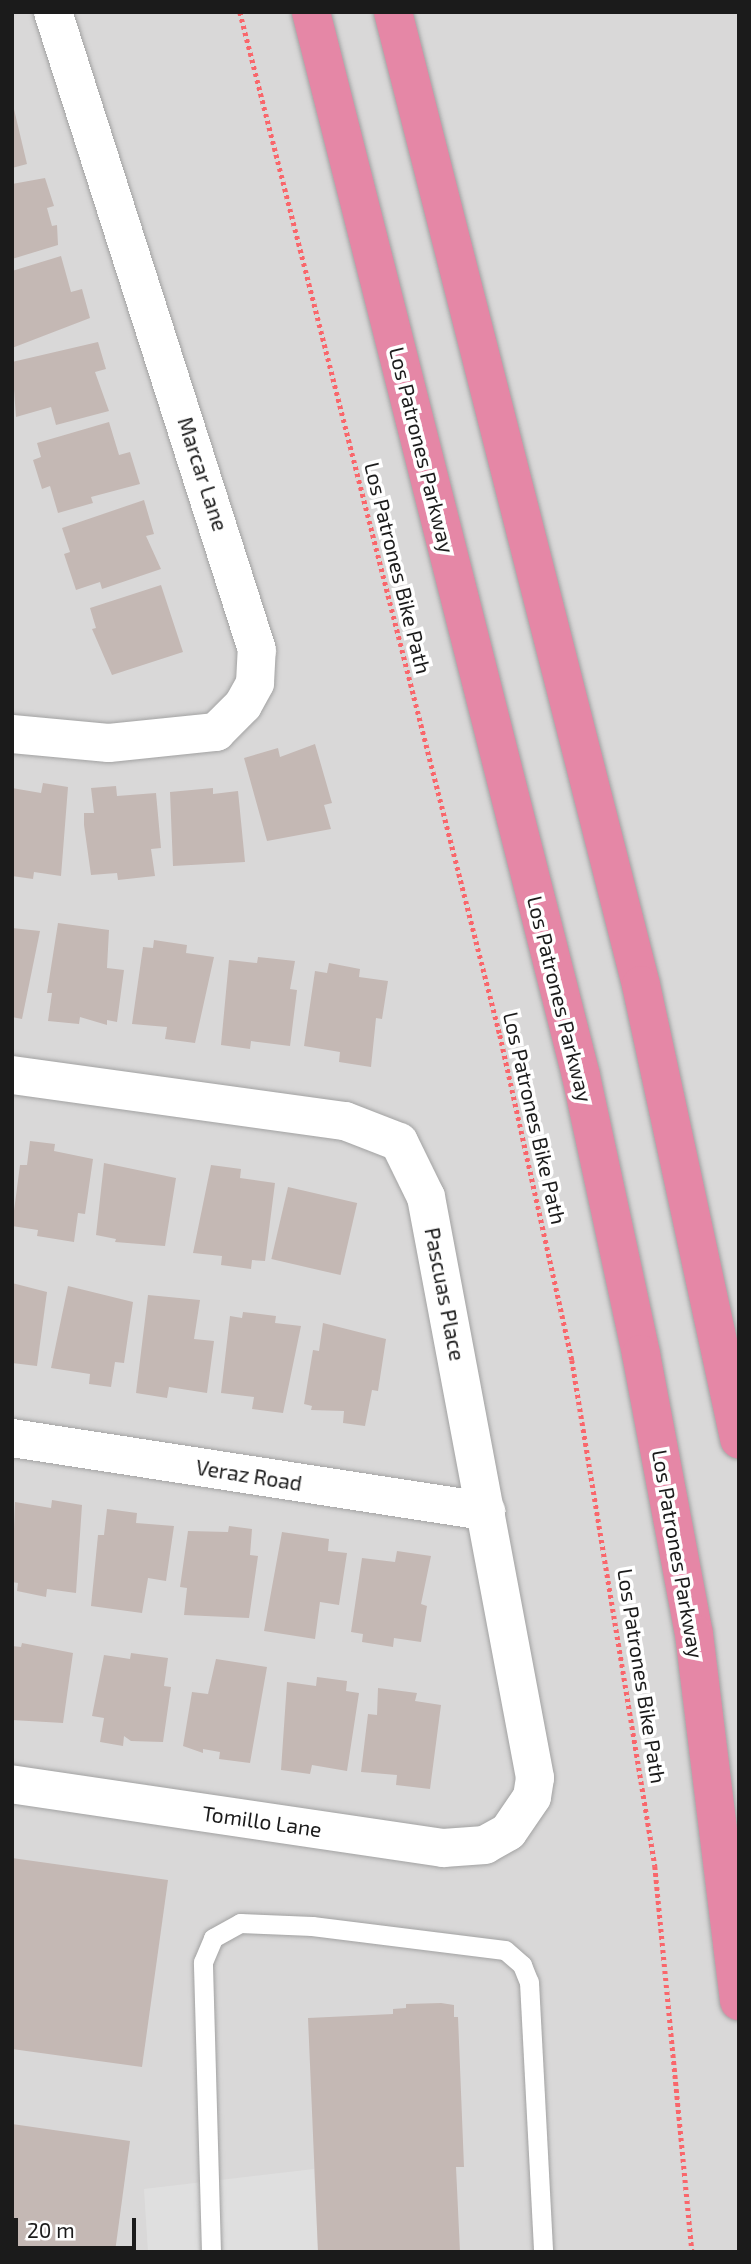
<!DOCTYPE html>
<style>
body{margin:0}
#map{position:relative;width:751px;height:2264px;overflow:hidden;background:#ede7e0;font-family:"Exo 2",sans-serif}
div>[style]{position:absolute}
.residential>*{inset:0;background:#d9d8d8;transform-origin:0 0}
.parking>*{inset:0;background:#dfdfdf}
.building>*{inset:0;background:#c4b8b4;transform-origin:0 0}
.path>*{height:4.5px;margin-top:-2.25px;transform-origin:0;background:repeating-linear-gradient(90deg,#f9666b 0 3.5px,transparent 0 7px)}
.roads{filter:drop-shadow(0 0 2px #a2a2a2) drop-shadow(0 0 2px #a2a2a2)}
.service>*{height:19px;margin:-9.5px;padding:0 9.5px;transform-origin:9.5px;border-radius:9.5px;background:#fff}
.minor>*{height:38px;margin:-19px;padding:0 19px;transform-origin:19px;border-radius:19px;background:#fff}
.motorway>*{height:38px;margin:-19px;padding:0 19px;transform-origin:19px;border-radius:19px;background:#e587a6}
span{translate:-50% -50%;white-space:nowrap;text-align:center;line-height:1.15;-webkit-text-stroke:7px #fff;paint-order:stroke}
.street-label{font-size:21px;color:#1b1b1b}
.frame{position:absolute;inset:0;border:14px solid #1b1b1b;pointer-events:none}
.scale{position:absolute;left:14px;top:2218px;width:122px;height:32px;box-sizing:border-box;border:4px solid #1b1b1b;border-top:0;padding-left:9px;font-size:21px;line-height:24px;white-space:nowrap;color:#1b1b1b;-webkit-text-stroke:5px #fff;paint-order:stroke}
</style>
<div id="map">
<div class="residential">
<i style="left:12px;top:12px;width:727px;height:2240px"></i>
</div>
<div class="parking">
<i style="clip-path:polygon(314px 2169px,318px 2252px,148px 2252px,144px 2189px)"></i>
</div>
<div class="building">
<i style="clip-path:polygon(13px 105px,27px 164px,12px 168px,12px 106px)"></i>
<i style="clip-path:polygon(45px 178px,54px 206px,47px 208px,52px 226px,57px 225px,58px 245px,12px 259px,12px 184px)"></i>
<i style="clip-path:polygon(61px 256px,71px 292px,82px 289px,90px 318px,12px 348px,12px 271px)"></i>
<i style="clip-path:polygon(98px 342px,106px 369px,95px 372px,109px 411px,56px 425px,51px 407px,16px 417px,12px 362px)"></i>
<i style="clip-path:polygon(109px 422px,119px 455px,130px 452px,140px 484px,91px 497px,93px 503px,58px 513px,50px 486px,42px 489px,33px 460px,41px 457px,37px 443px)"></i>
<i style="clip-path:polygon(144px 500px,154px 534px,146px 536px,161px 569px,102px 589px,100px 582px,76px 590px,64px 554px,70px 552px,62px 528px)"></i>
<i style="clip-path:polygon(161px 585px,183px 652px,112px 675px,92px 629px,96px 628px,90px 608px)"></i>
<i style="clip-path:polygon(315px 744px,332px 803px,324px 805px,331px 829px,267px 841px,244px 758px,278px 748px,280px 757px)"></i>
<i style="clip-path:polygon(43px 783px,68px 787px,61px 876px,34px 872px,33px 879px,12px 876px,12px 788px,41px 793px)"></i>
<i style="clip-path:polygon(116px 786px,117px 796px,156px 793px,161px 848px,151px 849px,155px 876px,118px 880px,117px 873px,91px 875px,84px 825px,84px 813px,94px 813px,91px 788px)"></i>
<i style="clip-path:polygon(213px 788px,213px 794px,238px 791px,245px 862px,173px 866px,170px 792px)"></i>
<i style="clip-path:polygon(58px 923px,109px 930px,107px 968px,124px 970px,117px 1022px,107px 1020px,107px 1025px,80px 1017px,79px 1024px,48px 1021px,52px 993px,47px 993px)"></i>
<i style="clip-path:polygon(12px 928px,40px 931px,22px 1019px,12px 1017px)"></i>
<i style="clip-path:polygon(154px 940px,187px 945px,186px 953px,214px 957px,195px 1043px,165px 1039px,167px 1027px,132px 1024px,143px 947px,153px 948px)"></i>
<i style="clip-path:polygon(258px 957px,295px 961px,290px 989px,297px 990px,290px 1046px,251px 1041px,250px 1049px,221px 1045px,229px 960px,257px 963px)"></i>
<i style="clip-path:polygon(329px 963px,360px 969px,359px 977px,388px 981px,382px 1019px,376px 1018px,371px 1067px,339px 1062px,340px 1052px,304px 1046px,315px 971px,327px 973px)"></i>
<i style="clip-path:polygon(30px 1141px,55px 1144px,54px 1151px,93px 1159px,85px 1214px,78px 1213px,74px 1242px,37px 1236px,38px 1230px,12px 1226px,20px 1165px,27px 1165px)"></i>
<i style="clip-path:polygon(104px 1163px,176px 1178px,165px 1246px,115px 1242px,116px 1239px,96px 1235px)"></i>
<i style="clip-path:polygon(211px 1165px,241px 1169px,240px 1178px,275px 1183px,265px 1261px,252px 1260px,251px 1269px,221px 1265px,222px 1256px,193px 1253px)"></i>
<i style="left:288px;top:1187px;width:71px;height:74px;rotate:13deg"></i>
<i style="clip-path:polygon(12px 1283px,47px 1292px,37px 1366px,12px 1363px)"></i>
<i style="clip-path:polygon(68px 1286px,133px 1302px,124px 1363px,115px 1362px,111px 1387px,89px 1384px,90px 1374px,51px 1368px)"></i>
<i style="clip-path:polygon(148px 1295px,200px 1300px,194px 1339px,214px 1341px,207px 1393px,169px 1387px,167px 1398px,136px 1393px)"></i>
<i style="clip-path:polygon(243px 1312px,276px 1316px,275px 1323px,301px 1326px,283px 1413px,252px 1409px,254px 1397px,221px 1393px,230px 1316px,242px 1318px)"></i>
<i style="clip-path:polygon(323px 1323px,386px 1339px,378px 1391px,372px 1390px,365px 1426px,343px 1423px,344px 1411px,311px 1410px,312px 1406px,304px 1404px,313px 1350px,319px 1351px)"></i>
<i style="clip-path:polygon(52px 1500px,82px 1505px,76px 1593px,47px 1589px,46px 1597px,17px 1591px,18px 1583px,12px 1582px,15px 1502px,51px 1508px)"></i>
<i style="clip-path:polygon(107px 1509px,137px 1513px,136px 1523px,174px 1526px,166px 1581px,148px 1578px,142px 1613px,91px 1606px,98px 1535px,104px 1535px)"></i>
<i style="clip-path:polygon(229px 1526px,252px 1529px,250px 1555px,258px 1556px,249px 1618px,184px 1615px,187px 1588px,180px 1587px,188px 1531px,228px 1532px)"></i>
<i style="clip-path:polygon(282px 1532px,329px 1539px,328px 1551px,347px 1553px,339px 1605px,320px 1602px,315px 1639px,264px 1631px)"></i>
<i style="clip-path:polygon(397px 1551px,431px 1556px,421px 1604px,427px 1606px,421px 1642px,394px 1638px,393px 1647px,362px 1642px,363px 1634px,351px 1632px,362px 1558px,395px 1562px)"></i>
<i style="clip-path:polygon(22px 1643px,73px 1653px,63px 1723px,12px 1720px,12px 1646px,21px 1647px)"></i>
<i style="clip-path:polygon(131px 1653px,168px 1658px,164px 1686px,171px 1687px,163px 1742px,131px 1741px,124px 1736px,123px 1746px,100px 1742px,104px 1718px,92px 1716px,104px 1655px,130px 1659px)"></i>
<i style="clip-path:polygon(216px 1659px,267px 1667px,250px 1763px,219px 1759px,220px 1752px,203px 1749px,203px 1753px,183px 1746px,192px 1692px,208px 1694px)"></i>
<i style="clip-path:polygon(317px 1677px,347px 1681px,346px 1691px,359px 1693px,347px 1771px,312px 1765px,310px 1774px,281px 1770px,287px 1682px,316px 1686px)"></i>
<i style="clip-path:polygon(378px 1688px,417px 1693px,415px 1701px,441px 1705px,430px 1789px,396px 1785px,397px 1775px,361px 1772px,368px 1714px,377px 1715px)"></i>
<i style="clip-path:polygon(12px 1858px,168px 1880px,142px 2067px,12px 2049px)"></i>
<i style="clip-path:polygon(441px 2003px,454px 2005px,454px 2017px,458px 2017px,464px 2167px,456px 2167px,460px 2252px,318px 2252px,308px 2018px,393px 2014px,393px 2009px,406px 2008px,406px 2004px)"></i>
<i style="clip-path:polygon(12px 2124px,130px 2141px,115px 2252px,12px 2252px)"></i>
</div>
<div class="path">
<i style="left:240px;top:12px;width:1056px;rotate:75.74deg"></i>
<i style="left:500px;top:1035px;width:333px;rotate:77.5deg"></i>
<i style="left:572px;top:1360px;width:513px;rotate:80.68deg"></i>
<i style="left:655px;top:1866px;width:388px;rotate:84.5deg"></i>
</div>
<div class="roads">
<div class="service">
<i style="left:211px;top:2252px;width:290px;rotate:-91.6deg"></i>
<i style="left:203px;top:1962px;width:26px;rotate:-67deg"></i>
<i style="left:213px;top:1938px;width:31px;rotate:-29deg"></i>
<i style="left:240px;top:1923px;width:72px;rotate:2.4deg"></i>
<i style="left:312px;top:1926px;width:194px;rotate:7.1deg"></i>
<i style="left:505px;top:1950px;width:23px;rotate:41deg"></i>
<i style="left:522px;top:1965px;width:18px;rotate:68deg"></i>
<i style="left:529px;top:1982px;width:270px;rotate:87deg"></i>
</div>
<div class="minor">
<i style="left:12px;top:734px;width:97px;rotate:5.3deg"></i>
<i style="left:109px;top:743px;width:108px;rotate:-5.9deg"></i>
<i style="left:216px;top:732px;width:38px;rotate:-45deg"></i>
<i style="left:243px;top:705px;width:25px;rotate:-61deg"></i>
<i style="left:255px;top:683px;width:33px;rotate:-87deg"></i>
<i style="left:257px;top:650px;width:670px;rotate:-107.73deg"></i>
<i style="left:12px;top:1075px;width:336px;rotate:7.9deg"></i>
<i style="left:345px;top:1121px;width:58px;rotate:21.3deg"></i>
<i style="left:399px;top:1142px;width:61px;rotate:63.9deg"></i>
<i style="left:426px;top:1197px;width:591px;rotate:79.37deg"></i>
<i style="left:535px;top:1778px;width:19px;rotate:99deg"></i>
<i style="left:532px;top:1797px;width:42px;rotate:124.4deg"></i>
<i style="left:508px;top:1832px;width:26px;rotate:151deg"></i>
<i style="left:485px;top:1845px;width:42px;rotate:175.9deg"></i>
<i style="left:443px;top:1848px;width:436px;rotate:-171.6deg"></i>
<i style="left:12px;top:1438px;width:480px;rotate:8.8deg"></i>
</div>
<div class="motorway">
<i style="left:311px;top:12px;width:1098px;rotate:75.76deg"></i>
<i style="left:581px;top:1076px;width:284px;rotate:77.8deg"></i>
<i style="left:641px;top:1354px;width:285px;rotate:79.3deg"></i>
<i style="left:694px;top:1634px;width:370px;rotate:83deg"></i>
<i style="left:393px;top:12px;width:1004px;rotate:75.7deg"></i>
<i style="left:641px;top:985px;width:465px;rotate:77.8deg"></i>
</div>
</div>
<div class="street-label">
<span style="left:422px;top:450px;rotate:76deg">Los Patrones Parkway</span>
<span style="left:203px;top:474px;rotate:72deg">Marcar Lane</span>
<span style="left:398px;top:568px;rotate:76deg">Los Patrones Bike Path</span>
<span style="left:560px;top:999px;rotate:76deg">Los Patrones Parkway</span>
<span style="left:535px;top:1118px;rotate:77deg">Los Patrones Bike Path</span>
<span style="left:445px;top:1294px;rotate:79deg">Pascuas Place</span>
<span style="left:249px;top:1475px;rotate:9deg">Veraz Road</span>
<span style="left:678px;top:1554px;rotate:80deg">Los Patrones Parkway</span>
<span style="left:642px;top:1676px;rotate:81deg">Los Patrones Bike Path</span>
<span style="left:262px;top:1821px;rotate:8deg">Tomillo Lane</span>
</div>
<div class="frame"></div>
<div class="scale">20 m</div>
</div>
